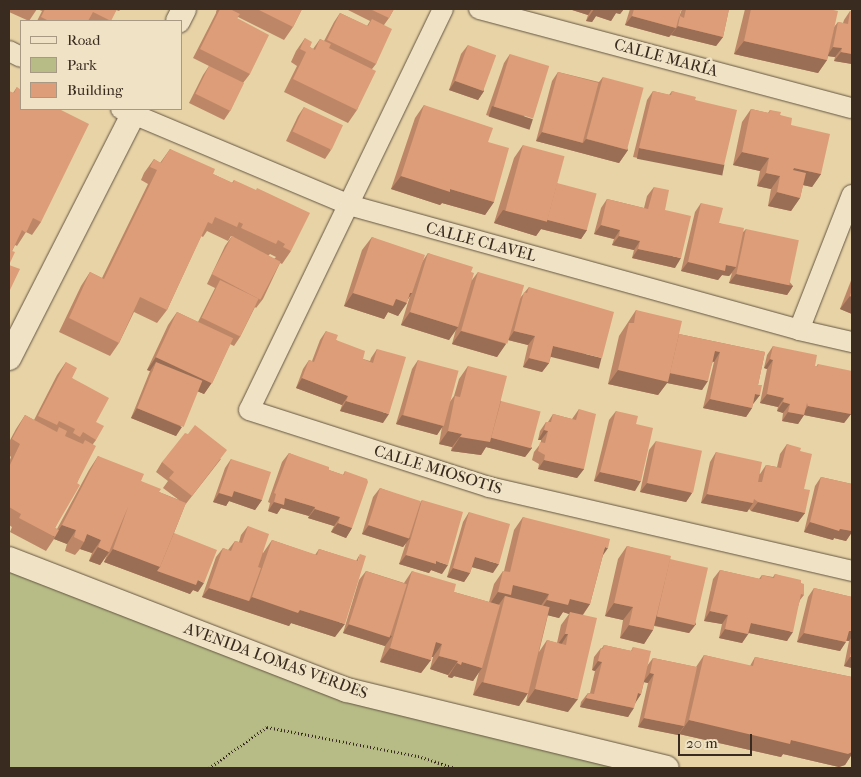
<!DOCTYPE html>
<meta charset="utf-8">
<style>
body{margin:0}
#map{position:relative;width:861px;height:777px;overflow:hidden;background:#e7d3a6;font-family:"IM FELL French Canon",serif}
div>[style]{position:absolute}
.green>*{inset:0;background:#b7bc86}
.path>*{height:3px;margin-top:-1.5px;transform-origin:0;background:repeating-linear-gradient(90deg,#3a2b20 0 1px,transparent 0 3.5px)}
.roads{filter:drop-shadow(0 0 1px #655542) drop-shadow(0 0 1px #655542)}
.minor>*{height:20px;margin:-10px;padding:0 10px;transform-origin:10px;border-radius:10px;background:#efe2c5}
.tertiary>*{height:24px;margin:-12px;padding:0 12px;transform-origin:12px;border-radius:12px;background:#efe2c5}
.wall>*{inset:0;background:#bd8767}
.shaded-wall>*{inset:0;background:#9a6e54;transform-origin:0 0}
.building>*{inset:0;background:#dc9d78;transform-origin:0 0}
span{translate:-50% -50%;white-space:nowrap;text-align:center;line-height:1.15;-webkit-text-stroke:5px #efe2c5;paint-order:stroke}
.street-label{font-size:16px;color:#3a2b20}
.frame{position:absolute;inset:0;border:10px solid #3a2b20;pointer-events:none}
.legend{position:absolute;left:20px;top:20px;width:162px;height:90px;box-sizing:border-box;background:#efe2c5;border:1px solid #a79983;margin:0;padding:6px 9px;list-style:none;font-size:15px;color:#3a2b20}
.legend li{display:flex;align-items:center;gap:10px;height:25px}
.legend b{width:25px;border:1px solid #a79983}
.scale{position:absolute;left:678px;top:734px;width:74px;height:22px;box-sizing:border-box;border:2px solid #3a2b20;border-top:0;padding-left:6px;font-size:15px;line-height:18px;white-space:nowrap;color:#3a2b20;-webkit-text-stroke:4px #efe2c5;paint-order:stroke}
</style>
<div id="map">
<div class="green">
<i style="clip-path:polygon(9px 559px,347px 690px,667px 768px,9px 768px)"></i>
</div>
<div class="path">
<i style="left:209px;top:768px;width:71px;rotate:-35.3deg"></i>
<i style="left:267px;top:727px;width:154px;rotate:10.9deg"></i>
<i style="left:418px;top:756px;width:38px;rotate:18deg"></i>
</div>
<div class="roads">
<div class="minor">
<i style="left:443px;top:9px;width:445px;rotate:115.8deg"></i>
<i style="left:249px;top:410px;width:252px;rotate:17.8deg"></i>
<i style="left:489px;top:487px;width:373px;rotate:13deg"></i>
<i style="left:479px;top:9px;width:386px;rotate:14.9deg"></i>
<i style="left:9px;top:51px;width:13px;rotate:27deg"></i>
<i style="left:121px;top:109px;width:247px;rotate:22.8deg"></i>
<i style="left:349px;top:205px;width:467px;rotate:15.5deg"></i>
<i style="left:799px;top:330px;width:54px;rotate:12.8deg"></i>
<i style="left:799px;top:330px;width:145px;rotate:-68.6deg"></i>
</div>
<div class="tertiary">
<i style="left:178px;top:21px;width:13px;rotate:-63deg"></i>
<i style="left:9px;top:358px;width:280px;rotate:-63deg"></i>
<i style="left:9px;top:559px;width:362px;rotate:21.2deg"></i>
<i style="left:347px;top:690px;width:329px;rotate:13.7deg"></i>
</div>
</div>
<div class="wall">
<i style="clip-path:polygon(9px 9px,121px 9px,119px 11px,116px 10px,110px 21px,37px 21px,42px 11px,37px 9px,29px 21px,9px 12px)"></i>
<i style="clip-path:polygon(217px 9px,302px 9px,293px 27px,284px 40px,238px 17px,237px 18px,250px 74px,243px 83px,230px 111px,224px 120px,189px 103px,203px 75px,209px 66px,193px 58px,216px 13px,216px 12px)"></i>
<i style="clip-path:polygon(346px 9px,394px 9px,389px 18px,384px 25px,376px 64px,372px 69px,357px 110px,348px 123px,284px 92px,297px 66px,291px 62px,296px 51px,305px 38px,310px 47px,313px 49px,320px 39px,324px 41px,334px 22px,340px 13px,367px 26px,370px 21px)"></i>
<i style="clip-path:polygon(569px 9px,624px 9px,620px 14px,616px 13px,611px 21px,596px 16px,592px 22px,586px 21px,588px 15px)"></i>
<i style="clip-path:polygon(630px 9px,681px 9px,678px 20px,679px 17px,682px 9px,729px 9px,723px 37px,716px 46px,671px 35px,672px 34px,669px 37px,625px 25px)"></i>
<i style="clip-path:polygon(745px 9px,828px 9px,834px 27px,838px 22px,843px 23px,844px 20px,850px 11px,852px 11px,852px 64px,834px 61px,835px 57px,828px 56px,827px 60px,818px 73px,734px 54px)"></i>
<i style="clip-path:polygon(468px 45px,484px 91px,478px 100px,449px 90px,461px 54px)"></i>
<i style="clip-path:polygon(510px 54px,527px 128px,486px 115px,504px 63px)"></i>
<i style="clip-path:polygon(558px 72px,599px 82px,603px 77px,628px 150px,619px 163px,536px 141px,552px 81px)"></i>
<i style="clip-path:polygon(17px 87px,41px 222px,32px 235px,26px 232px,17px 246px,15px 245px,12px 251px,9px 265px,13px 93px)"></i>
<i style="clip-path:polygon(653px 91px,669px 95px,672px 91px,695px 100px,724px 165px,717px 174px,633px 157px,647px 100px)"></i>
<i style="clip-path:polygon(424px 105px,488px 142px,494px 202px,485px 215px,442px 203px,440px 205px,391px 189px,415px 118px)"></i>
<i style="clip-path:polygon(304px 107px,331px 150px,325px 159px,286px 141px,298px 116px)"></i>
<i style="clip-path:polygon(751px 109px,768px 113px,770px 110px,780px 115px,791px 125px,821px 174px,812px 187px,803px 185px,800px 198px,791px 211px,768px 206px,771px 189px,757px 186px,760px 171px,733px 165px,742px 122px)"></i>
<i style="clip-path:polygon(523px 145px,557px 183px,587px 230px,581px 239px,541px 229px,536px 236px,494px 223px,514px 158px)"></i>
<i style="clip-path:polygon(evenodd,170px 149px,213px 174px,232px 183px,234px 180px,291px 251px,282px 264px,280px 263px,263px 299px,256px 308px,255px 307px,240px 337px,234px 346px,230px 344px,213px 381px,204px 394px,197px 391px,176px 436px,131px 418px,150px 371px,147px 370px,168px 325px,177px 312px,198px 322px,215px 288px,207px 284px,225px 246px,232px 236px,234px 237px,231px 236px,228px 241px,207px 231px,203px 237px,201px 236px,167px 310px,157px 323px,134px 312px,119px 343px,110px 356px,59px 332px,81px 286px,90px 272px,102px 278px,148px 184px,141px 180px,144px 173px,154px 159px,160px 163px,170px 149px,270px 254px,276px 257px,274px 259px,268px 256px,270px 254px)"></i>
<i style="clip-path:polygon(654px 187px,665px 210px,675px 268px,632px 258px,634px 250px,612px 245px,614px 239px,594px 234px,601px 208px,607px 199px,644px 208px,647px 196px)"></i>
<i style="clip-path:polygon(701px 203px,719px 223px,743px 232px,746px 229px,793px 286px,787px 295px,729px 283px,732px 273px,729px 276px,722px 275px,718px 280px,681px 271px,695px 212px)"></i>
<i style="clip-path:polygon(372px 237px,422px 262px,428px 253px,471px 272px,472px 280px,478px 272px,520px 298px,529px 287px,596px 367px,551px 356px,549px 363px,542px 372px,523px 367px,528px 345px,508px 340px,497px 357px,452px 344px,456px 329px,449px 340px,401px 325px,410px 296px,398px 316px,388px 312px,384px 319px,344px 306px,362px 250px)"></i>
<i style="clip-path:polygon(852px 278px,852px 314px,840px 309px)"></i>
<i style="clip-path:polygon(636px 310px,679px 334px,765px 352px,758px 385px,760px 395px,753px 404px,752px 408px,746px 417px,703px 408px,714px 362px,713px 361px,702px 390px,667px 383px,658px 395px,608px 384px,619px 336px)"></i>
<i style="clip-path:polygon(326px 331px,336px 340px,363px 359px,370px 361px,371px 358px,377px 349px,383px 423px,340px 411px,342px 405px,296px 388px,303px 369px,309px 360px,312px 361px,320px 340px)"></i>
<i style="clip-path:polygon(773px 346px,815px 366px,816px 367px,818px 364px,851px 414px,844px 423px,804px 415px,798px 424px,782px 421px,783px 413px,777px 411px,778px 407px,760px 403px,767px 369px,764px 368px,767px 355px)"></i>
<i style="clip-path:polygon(418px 360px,449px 403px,454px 396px,459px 379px,468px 366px,501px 401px,532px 448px,525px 457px,486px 447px,481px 455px,451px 451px,452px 447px,439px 444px,442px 427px,437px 435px,396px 424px,412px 369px)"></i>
<i style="clip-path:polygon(66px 362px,72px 378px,96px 422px,96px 440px,93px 444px,77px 483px,55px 528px,57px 529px,89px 470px,98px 456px,159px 492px,179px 500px,163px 488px,168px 481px,156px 472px,162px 462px,221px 459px,185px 505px,174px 533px,198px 592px,193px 590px,190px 594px,104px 562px,107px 555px,100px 565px,89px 561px,92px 553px,80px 549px,75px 555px,65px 551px,67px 544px,54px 539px,46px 551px,10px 532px,12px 527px,9px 525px,9px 462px,11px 457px,9px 455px,9px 442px,16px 429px,25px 415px,34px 420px,57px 375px)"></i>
<i style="clip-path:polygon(579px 409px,584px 469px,577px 478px,538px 469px,539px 464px,532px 460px,534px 452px,541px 443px,541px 440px,538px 440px,540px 431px,546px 422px,548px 422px,553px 414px,572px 419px)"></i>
<i style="clip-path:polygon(616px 411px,636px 424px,635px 491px,594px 481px,609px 420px)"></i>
<i style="clip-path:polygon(656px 441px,692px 493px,686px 502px,640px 492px,649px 450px)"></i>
<i style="clip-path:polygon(787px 444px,800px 451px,804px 489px,805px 513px,798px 522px,751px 511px,749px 509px,747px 512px,701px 503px,710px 462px,716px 452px,760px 474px,766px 465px,777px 467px,780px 454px)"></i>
<i style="clip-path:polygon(289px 453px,329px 470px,343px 475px,345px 471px,352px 528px,346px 538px,331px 532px,334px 526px,308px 518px,309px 516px,281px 508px,277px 514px,268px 511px,270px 503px,268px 502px,282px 462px)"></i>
<i style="clip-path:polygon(231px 459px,262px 500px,255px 510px,229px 501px,226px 506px,213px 502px,225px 468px)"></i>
<i style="clip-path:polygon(821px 477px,852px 484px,852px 532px,846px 541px,834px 538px,833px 540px,804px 532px,815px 486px)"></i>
<i style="clip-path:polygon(380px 488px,420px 503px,422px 500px,442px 574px,431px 570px,429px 573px,399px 564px,406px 543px,403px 547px,362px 534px,373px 497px)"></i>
<i style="clip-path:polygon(469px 512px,493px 573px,472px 567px,470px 573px,464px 582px,447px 577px,463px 522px)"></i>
<i style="clip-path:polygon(evenodd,523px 517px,603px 555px,590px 604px,583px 615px,568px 712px,526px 702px,528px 693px,519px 706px,473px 695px,479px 672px,473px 681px,454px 676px,452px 678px,448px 677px,448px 675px,430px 669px,433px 657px,431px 657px,431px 660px,421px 673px,380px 662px,385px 646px,343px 633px,359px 580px,366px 571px,404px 583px,412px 571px,454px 592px,489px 602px,494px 584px,503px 571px,504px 571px,514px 530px,523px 517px,563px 612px,569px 614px,561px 625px,557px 643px,547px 640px,539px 652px,548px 615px,559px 618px,563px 612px)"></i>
<i style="clip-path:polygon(248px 526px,263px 553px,272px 540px,315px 555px,319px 549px,356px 561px,360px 554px,335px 637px,291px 623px,289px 626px,202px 597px,216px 557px,223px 548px,228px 550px,235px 541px,239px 542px,241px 535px)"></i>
<i style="clip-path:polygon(627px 546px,670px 559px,696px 624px,689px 633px,654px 626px,653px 630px,644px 644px,620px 638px,623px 620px,605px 616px,618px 559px)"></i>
<i style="clip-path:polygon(720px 570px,759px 579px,762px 575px,773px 577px,775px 574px,801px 583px,804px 595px,800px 600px,787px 641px,749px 633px,742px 643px,719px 638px,722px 624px,704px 621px,713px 579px)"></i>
<i style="clip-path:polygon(814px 588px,852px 597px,852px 668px,844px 666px,849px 641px,846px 641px,840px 651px,797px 642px,808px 597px)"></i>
<i style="clip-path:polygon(604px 645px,631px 651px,633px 647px,647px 666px,653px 658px,696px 667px,704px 655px,750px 666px,755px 657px,852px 677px,852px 754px,845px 765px,839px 767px,783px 754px,781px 757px,679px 734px,680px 733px,678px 735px,638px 727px,648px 683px,644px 682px,641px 694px,636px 702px,628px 717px,580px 707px,581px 702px,588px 693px,590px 693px,595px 671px,592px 670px,594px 657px,601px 648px,602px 648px)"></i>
</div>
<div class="shaded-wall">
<i style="clip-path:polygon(569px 9px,592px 9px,588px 15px)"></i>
<i style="clip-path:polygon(594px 9px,624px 9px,620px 14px,616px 13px,611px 21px,596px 16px,592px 22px,586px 21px)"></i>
<i style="clip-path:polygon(632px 16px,676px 28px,669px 37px,625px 25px)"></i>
<i style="clip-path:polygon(678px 26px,723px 37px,716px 46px,671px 35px)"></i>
<i style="clip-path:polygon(744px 41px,827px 60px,818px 73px,734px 54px)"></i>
<i style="clip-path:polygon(833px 47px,842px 48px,835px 57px,827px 56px)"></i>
<i style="clip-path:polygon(841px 52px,852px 54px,852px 64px,834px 61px)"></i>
<i style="clip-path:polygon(455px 81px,484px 91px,478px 100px,449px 90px)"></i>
<i style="left:492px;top:106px;width:43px;height:11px;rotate:18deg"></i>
<i style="clip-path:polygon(542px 132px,583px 143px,586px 139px,628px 150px,619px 163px,536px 141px)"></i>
<i style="left:639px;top:148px;width:87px;height:11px;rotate:11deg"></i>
<i style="clip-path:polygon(742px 152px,769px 158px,760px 171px,733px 165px)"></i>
<i style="clip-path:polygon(794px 168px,821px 174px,812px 187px,784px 181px)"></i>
<i style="clip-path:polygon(766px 173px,780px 176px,771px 189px,757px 186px)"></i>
<i style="clip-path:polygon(401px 176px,450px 189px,494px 202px,485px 215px,442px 203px,440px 205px,391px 189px)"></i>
<i style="clip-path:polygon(777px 192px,800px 198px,791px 211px,768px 206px)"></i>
<i style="clip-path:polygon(503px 210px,544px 219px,587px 230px,581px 239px,541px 229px,536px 236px,494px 223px)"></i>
<i style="clip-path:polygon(601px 225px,620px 230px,614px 239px,594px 234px)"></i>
<i style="clip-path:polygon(619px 236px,640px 241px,634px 250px,612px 245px)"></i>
<i style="clip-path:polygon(638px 249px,681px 258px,675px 268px,632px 258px)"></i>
<i style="clip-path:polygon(688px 262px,726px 265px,736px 267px,729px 276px,722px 275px,718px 280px,681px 271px)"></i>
<i style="clip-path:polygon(736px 274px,793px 286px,787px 295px,729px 283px)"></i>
<i style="clip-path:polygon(353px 293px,396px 299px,410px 293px,412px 293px,406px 302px,407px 303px,398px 316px,388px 312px,384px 319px,344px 306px)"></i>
<i style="clip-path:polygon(850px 296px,852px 297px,852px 314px,840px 309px)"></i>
<i style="clip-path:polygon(410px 312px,458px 327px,449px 340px,401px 325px)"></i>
<i style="clip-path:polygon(461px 331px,506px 344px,497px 357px,452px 344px)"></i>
<i style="clip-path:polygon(514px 331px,535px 336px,528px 345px,508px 340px)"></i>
<i style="left:553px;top:346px;width:50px;height:11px;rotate:14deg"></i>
<i style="clip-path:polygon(715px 351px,720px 352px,714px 362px,708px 360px)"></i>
<i style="clip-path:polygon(156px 357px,213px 381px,204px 394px,152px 372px,156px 362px,150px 371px,147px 370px)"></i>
<i style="clip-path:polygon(529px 358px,549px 363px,542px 372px,523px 367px)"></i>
<i style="clip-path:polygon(770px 359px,773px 360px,767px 369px,764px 368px)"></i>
<i style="clip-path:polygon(618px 370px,669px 373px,708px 381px,702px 390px,667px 383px,658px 395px,608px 384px)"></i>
<i style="clip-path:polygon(302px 378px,348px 396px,342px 405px,296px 388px)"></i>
<i style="clip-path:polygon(755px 394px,760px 395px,753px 404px)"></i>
<i style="clip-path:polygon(767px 394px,784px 398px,778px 407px,760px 403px)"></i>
<i style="clip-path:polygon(710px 399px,752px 408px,746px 417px,703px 408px)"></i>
<i style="clip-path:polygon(346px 401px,389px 414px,383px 423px,340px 411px)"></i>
<i style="clip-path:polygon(783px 402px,790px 404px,783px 413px,777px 411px)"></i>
<i style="clip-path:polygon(808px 406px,851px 414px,844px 423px,804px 415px,798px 424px,782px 421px,788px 412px,802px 414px)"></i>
<i style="clip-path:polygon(137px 408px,182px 427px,176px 436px,131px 418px)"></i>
<i style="clip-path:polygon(402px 415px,443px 426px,437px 435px,396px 424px)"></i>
<i style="clip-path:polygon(544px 430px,548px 431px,541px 440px,538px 440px)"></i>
<i style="clip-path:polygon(448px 431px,462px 434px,452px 447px,439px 444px)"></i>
<i style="clip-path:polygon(460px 437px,489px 437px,532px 448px,525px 457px,486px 447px,481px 455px,451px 451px)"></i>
<i style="clip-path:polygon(544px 460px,584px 469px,577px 478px,538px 469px)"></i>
<i style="clip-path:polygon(600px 472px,641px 481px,635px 491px,594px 481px)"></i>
<i style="clip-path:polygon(647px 483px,692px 493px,686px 502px,640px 492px)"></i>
<i style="clip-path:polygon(234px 491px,262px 500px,255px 510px,229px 501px,226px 506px,213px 502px,219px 493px)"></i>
<i style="clip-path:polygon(707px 494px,753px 503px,747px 512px,701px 503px)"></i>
<i style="clip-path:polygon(285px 498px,315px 507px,309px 516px,281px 508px,277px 514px,268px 511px,274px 502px)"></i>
<i style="clip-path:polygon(758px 502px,805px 513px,798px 522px,751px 511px)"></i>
<i style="clip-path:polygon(315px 509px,340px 517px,334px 526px,308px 518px)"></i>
<i style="clip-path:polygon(810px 522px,852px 531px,852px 532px,846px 541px,834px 538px,833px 540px,804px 532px)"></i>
<i style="clip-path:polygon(338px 523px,352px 528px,346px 538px,331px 532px)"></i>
<i style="clip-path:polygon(62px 525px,76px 530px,67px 544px,54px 539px,55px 537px,53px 537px)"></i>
<i style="clip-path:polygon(369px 525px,410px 538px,403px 547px,362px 534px)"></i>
<i style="clip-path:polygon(87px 534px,101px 540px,92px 553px,80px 549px,84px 542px)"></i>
<i style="clip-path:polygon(98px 547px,109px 552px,100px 565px,89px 561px)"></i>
<i style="clip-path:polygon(605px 547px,608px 548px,599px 561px)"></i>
<i style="clip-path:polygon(113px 549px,198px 580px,204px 583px,198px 592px,193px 590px,190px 594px,104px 562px)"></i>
<i style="clip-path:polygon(406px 555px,436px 561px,448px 565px,442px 574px,431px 570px,429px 573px,399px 564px)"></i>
<i style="clip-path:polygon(475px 557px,499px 564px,493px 573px,468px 566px)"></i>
<i style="clip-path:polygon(453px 568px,470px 573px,464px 582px,447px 577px)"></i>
<i style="clip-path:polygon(513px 585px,549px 594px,540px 607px,505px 596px,497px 607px,489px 605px,498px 592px)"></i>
<i style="clip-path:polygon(209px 588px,249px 601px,252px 597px,300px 610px,345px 624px,335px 637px,291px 623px,289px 626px,202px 597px)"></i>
<i style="clip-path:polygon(570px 599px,590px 604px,581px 617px,570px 612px,569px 614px,563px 612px,559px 618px,538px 613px,547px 600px)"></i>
<i style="clip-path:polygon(614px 603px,633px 607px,623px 620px,605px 616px)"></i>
<i style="clip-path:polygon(710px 611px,728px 615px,722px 624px,704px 621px)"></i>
<i style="clip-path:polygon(654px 615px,696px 624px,689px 633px,648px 624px)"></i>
<i style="clip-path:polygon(751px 623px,793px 632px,787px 641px,744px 632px)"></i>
<i style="clip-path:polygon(349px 624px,392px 636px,385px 646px,343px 633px)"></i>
<i style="clip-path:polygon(629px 625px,653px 630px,644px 644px,620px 638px)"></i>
<i style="clip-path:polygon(725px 629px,748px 634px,742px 643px,719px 638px)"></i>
<i style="clip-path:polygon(849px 631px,852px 631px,852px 637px,849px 641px,842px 640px)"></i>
<i style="clip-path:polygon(804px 633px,846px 642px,840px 651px,797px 642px)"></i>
<i style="clip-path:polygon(565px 634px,568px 634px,559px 648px,556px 647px)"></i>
<i style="clip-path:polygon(436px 642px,442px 644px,433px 657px,426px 656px)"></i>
<i style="clip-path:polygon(390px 648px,431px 660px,421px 673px,380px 662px)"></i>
<i style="clip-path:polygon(439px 656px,458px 661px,448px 675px,430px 669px)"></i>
<i style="clip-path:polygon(850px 657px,852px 657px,852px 668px,844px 666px)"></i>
<i style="clip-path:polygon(598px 661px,602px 662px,595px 671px,592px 670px)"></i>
<i style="clip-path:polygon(462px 662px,482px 668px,473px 681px,454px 676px,452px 678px,448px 677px,457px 663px)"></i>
<i style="clip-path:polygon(650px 673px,654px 674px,648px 683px,643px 682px)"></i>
<i style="clip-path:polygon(482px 682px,528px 693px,519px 706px,473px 695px)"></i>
<i style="clip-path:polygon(535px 689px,578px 699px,568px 712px,526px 702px)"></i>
<i style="clip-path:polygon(638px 693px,641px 694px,635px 703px)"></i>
<i style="clip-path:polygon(586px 698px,634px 708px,628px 717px,580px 707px)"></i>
<i style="clip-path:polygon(644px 718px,684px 726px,678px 735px,638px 727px)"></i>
<i style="clip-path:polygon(689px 720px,852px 752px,852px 754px,845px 765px,839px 767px,783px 754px,781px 757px,679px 734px)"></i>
</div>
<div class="building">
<i style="clip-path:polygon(45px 9px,117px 9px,111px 21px,93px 12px,88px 21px,49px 21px,41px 17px)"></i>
<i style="clip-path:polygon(220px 9px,230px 9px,240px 14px,237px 18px,269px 35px,250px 74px,200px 49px)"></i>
<i style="clip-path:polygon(257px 9px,302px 9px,293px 27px)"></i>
<i style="clip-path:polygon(370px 9px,394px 9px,389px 18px)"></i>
<i style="clip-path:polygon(634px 9px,681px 9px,676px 28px,632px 16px)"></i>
<i style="clip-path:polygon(686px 9px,729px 9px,723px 37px,678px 26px,680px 16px,684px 18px)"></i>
<i style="clip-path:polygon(751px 9px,828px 9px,838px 11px,827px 60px,744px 41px)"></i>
<i style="clip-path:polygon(850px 11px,852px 11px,852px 54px,841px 52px,842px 48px,833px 47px,838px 22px,848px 24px)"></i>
<i style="clip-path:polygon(340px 13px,368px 26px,372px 19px,392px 29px,376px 64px,327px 40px)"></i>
<i style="clip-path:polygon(305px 38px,312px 42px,310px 47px,315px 50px,320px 39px,331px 44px,329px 48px,376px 71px,357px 110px,293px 79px,306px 52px,300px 49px)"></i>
<i style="left:468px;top:45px;width:30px;height:38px;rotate:20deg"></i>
<i style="left:510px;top:54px;width:41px;height:55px;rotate:17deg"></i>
<i style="left:209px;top:66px;width:39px;height:31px;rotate:26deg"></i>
<i style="left:558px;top:72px;width:42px;height:62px;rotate:15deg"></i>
<i style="left:603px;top:77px;width:42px;height:64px;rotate:15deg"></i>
<i style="clip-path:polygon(17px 87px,21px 90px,21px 109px,59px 109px,89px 124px,41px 222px,33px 218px,26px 233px,22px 230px,12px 251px,15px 252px,9px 265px,20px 269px,9px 292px,9px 91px,14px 93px)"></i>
<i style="clip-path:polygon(653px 91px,671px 95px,672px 91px,696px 97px,695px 100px,737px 110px,724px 165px,639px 148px)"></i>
<i style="clip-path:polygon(424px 105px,493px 128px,488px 142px,509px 148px,494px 202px,450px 189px,450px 192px,401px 176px)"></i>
<i style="left:304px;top:107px;width:43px;height:27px;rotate:25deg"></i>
<i style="clip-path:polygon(751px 109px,769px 113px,770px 110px,781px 112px,780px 115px,792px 118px,791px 125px,830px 134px,821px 174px,794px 168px,793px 170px,806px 173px,800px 198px,777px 192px,780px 176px,766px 173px,769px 158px,742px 152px)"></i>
<i style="left:523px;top:145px;width:43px;height:68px;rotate:15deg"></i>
<i style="clip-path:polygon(170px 149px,215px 169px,213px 174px,233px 183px,234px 180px,256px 190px,257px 188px,310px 213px,291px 251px,283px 247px,285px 244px,278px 240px,276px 244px,241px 228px,243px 224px,239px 222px,237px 227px,215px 217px,212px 224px,208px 222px,167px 310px,140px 297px,119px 343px,69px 318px,90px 272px,104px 279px,157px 170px,150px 167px,154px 159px,161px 163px)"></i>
<i style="left:557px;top:183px;width:41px;height:38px;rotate:15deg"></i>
<i style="clip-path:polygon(654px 187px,669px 190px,665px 210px,691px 216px,681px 258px,638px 249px,640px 241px,619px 236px,620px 230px,601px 225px,607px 199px,648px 209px)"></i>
<i style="clip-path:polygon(701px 203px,723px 208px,719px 223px,744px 228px,736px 267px,726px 265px,725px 271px,688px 262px)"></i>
<i style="left:746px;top:229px;width:54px;height:46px;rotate:12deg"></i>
<i style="left:232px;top:236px;width:55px;height:43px;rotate:28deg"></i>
<i style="clip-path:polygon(372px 237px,425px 255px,412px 293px,410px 293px,407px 303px,396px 299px,393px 306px,353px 293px)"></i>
<i style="clip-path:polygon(428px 253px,473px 267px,471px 272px,474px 273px,458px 327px,410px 312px)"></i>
<i style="left:478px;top:272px;width:48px;height:61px;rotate:16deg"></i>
<i style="left:220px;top:280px;width:43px;height:42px;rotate:26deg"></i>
<i style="clip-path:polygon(529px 287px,614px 312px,602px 358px,553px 346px,549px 363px,529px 358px,535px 336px,514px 331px,524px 292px,527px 293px)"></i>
<i style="clip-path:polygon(852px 289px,852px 297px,850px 296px)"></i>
<i style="clip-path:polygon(636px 310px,682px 321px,668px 382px,618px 370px,629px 323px,634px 323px)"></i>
<i style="left:177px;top:312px;width:62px;height:50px;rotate:25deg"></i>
<i style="clip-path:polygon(326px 331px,338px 335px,336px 340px,365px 351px,363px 359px,373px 363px,377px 349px,406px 357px,389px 414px,346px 401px,348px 396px,302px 378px,309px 360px,314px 362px)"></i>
<i style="clip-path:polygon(679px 334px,765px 352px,758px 385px,762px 385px,760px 395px,755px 394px,752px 408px,710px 399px,720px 352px,715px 351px,708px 381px,670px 373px)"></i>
<i style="clip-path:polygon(773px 346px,817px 355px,815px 366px,817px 367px,818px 364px,852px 371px,852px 407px,851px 414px,808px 406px,807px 403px,804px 415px,788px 412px,790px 404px,783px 402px,784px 398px,767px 394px,773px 360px,770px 359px)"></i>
<i style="left:418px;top:360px;width:42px;height:57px;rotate:15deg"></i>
<i style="clip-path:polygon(66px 362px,77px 368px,72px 378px,109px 398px,96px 422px,104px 426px,96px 440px,83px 432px,80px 437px,73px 433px,75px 429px,59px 421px,57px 425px,38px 416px)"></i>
<i style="left:156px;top:362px;width:50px;height:50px;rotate:22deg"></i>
<i style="clip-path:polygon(468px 366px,507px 376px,490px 442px,460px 437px,462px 434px,448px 431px,455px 396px,460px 397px)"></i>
<i style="left:501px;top:401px;width:41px;height:38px;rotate:15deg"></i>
<i style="clip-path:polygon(579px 409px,596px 414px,584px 469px,544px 460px,545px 455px,538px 451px,540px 442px,545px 443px,548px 431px,544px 430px,546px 422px,551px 422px,553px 414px,576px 420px)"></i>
<i style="clip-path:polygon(616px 411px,638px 416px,636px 424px,653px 428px,641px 481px,600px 472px)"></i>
<i style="clip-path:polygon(25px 415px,57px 432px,59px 427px,67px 431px,65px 436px,83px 444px,85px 440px,96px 446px,77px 483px,80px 485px,55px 528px,59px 530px,55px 537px,19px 518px,21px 514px,9px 507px,9px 467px,20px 444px,12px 439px)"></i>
<i style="clip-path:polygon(195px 425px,227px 450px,192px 496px,169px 478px,174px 472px,162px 462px,185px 433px,188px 434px)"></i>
<i style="left:656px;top:441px;width:47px;height:43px;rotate:12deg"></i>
<i style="clip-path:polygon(787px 444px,801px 448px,800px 451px,812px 454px,804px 489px,810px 490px,805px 513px,758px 502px,754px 499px,753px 503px,707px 494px,716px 452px,762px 462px,758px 482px,762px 482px,766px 465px,781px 468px)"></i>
<i style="clip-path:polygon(289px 453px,329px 467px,329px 470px,344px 475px,345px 471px,367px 479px,368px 482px,352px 528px,338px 523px,340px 517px,315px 509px,315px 507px,285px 498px,284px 505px,274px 502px,276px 494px,274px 493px)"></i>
<i style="clip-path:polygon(98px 456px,144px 474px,141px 481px,161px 489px,159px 492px,186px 503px,160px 567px,113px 549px,128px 507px,109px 552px,98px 547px,101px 540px,87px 534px,84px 542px,74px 537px,76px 530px,62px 525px)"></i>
<i style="clip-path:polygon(231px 459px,271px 472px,262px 500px,234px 491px,232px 497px,219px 493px)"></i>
<i style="clip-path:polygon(821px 477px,852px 484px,852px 531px,840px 529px,839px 531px,810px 522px)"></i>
<i style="left:380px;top:488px;width:43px;height:39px;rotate:18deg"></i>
<i style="clip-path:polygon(422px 500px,463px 512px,448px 565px,436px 561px,436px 564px,406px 555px)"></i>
<i style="clip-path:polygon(469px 512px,510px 524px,499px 564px,475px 557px,470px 573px,453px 568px)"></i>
<i style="clip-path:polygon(523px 517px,610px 539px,608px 548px,605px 547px,590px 604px,570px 599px,568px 605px,547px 600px,549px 594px,513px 585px,511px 595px,498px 592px,503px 571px,510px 572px)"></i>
<i style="clip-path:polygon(248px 526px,269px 534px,258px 567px,261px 568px,249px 601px,209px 588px,223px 548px,231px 551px,235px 541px,242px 543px)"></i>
<i style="clip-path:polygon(174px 533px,217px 550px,204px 583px,198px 580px,196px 585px,157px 571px,160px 567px)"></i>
<i style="clip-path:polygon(272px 540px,317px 555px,319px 549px,358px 561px,360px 554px,366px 556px,345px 624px,300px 610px,298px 613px,252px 597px)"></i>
<i style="clip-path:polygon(627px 546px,671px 556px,653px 630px,629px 625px,633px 607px,614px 603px)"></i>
<i style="left:670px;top:559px;width:39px;height:59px;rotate:13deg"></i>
<i style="clip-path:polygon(720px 570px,761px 579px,762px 575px,774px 578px,775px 574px,801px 580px,801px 583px,804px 584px,804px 595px,801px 594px,793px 632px,751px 623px,748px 634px,725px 629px,728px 615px,710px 611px)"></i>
<i style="left:366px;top:571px;width:43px;height:56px;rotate:18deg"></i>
<i style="clip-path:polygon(412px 571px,456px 584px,454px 592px,500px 605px,482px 668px,462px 662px,461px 665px,457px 663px,458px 661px,439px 656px,442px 644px,436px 642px,431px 660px,390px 648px)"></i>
<i style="clip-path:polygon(814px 588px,852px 597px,852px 631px,849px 631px,846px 642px,804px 633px)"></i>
<i style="left:505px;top:596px;width:46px;height:89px;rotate:14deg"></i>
<i style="clip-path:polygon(570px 612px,597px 618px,578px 699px,535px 689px,547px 640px,566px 645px,568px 634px,565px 634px)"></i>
<i style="clip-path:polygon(604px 645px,632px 651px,633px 647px,651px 651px,641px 694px,638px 693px,634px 708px,586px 698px,588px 693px,594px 694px,602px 662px,598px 661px,601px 648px,603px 649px)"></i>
<i style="clip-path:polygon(852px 648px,852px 657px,850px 657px)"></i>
<i style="clip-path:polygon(704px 655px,753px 666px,755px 657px,852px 677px,852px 752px,848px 754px,791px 740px,790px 744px,689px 720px)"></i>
<i style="clip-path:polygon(653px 658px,697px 667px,684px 726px,644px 718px,654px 674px,650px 673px)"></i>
</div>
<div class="street-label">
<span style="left:666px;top:58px;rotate:15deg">CALLE MARÍA</span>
<span style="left:481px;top:242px;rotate:15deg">CALLE CLAVEL</span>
<span style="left:438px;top:470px;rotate:17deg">CALLE MIOSOTIS</span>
<span style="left:276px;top:661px;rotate:20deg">AVENIDA LOMAS VERDES</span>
</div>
<div class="frame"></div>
<ul class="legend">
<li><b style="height:6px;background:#efe2c5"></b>Road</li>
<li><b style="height:14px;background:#b7bc86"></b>Park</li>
<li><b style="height:14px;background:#dc9d78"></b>Building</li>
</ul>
<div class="scale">20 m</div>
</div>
